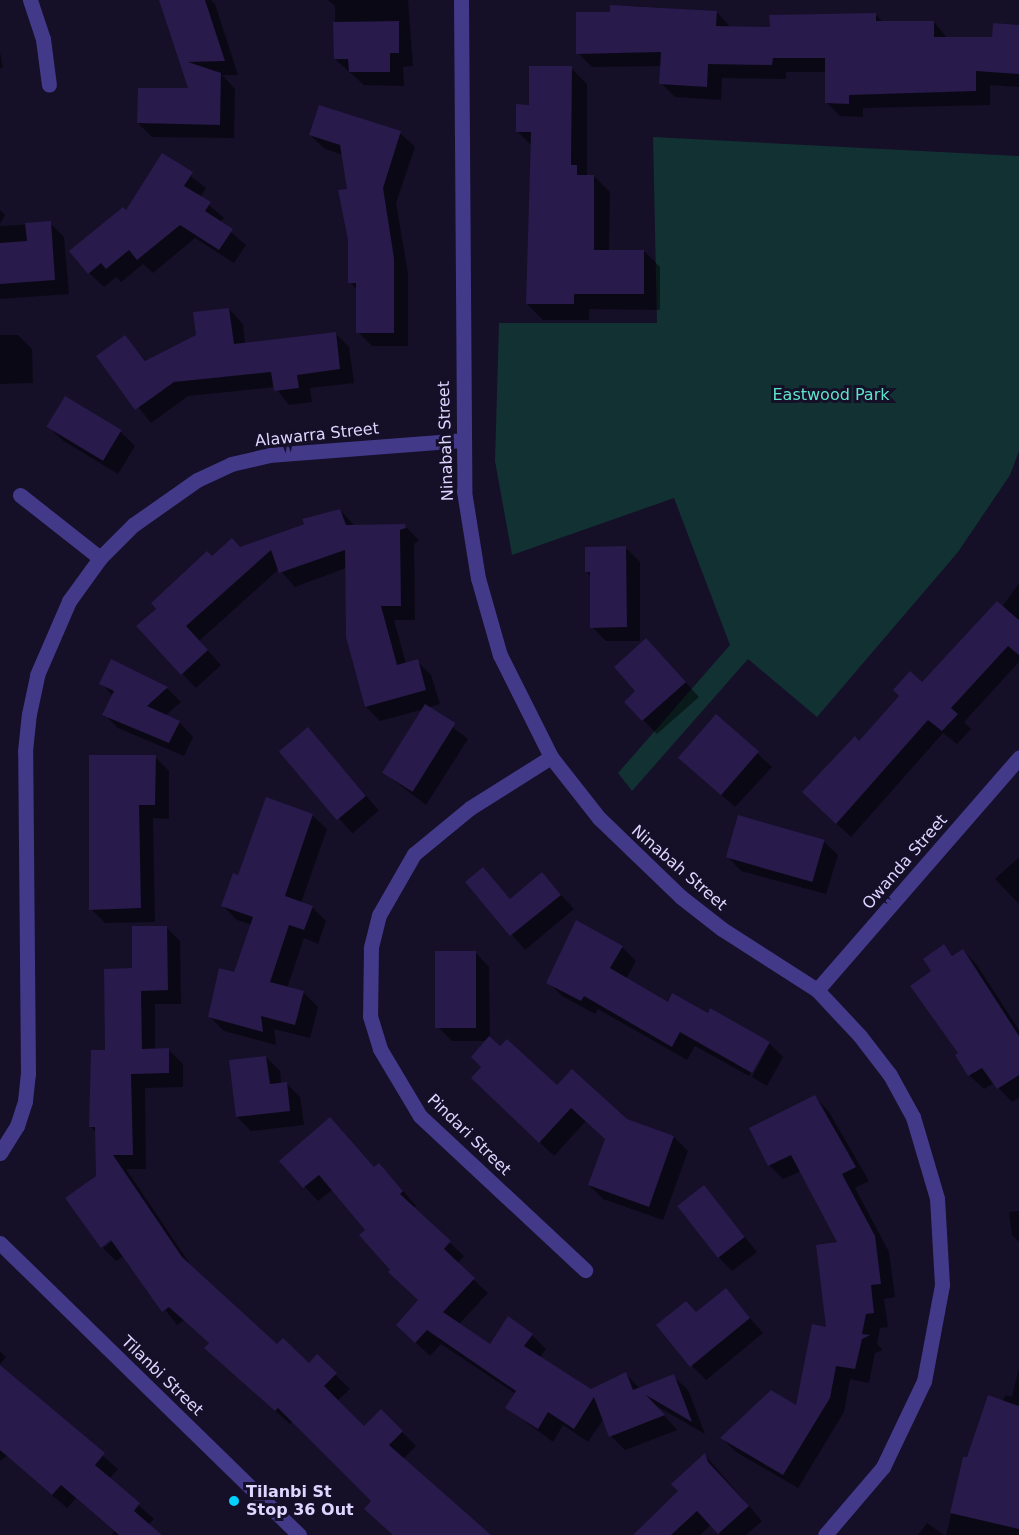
<!DOCTYPE html>
<style>
body{margin:0}
#map{position:relative;width:1019px;height:1535px;overflow:hidden;background:#150f28;font-family:"DejaVu Sans",sans-serif}
div>[style]{position:absolute}
.green>*{inset:0;background:#123133}
.shadow>*{inset:0;background:#0007;transform-origin:0 0}
.building>*{inset:0;background:#281a4a;transform-origin:0 0}
.minor>*{height:15px;margin:-7.5px;padding:0 7.5px;transform-origin:7.5px;border-radius:7.5px;background:#423989}
.dots>*{width:16px;height:16px;translate:-50% -50%;box-sizing:border-box;border:3px solid #150f28;border-radius:50%}
span{translate:-50% -50%;white-space:nowrap;text-align:center;line-height:1.15;-webkit-text-stroke:6px #150f28;paint-order:stroke}
.park-label{font-size:16px;color:#5de4cd}
.street-label{font-size:16px;color:#ded6ff}
.poi-label{font-size:16px;color:#ded6ff;font-weight:700}
.left{translate:0 -50%;text-align:left}
</style>
<div id="map">
<div class="green">
<i style="clip-path:polygon(653px 137px,1019px 156px,1019px 451px,1010px 475px,958px 552px,817px 717px,748px 659px,632px 791px,618px 773px,730px 645px,674px 498px,512px 555px,495px 461px,499px 323px,657px 323px)"></i>
</div>
<div class="shadow">
<i style="clip-path:polygon(169px 0,211px 0,215px 4px,238px 75px,222px 75px,235px 89px,234px 138px,152px 137px,138px 123px,190px 90px)"></i>
<i style="clip-path:polygon(328px 0,408px 0,413px 66px,403px 67px,404px 86px,364px 85px,335px 59px,335px 6px)"></i>
<i style="clip-path:polygon(635px 6px,717px 12px,731px 28px,771px 29px,876px 15px,883px 22px,934px 22px,948px 39px,993px 38px,1019px 26px,1019px 87px,990px 85px,990px 105px,863px 108px,863px 117px,840px 116px,826px 102px,827px 72px,786px 72px,786px 79px,722px 78px,721px 100px,675px 97px,661px 83px,662px 66px,592px 67px,578px 53px,611px 14px,611px 7px)"></i>
<i style="clip-path:polygon(0 52px,3px 68px,0 68px)"></i>
<i style="clip-path:polygon(571px 68px,587px 84px,587px 176px,594px 176px,610px 192px,609px 251px,644px 251px,660px 267px,660px 310px,589px 309px,589px 320px,543px 320px,527px 304px,532px 146px,517px 131px,530px 106px)"></i>
<i style="clip-path:polygon(400px 133px,415px 147px,396px 203px,408px 273px,408px 346px,372px 346px,358px 332px,357px 290px,350px 282px,348px 190px,343px 155px,325px 149px,310px 135px)"></i>
<i style="clip-path:polygon(163px 155px,206px 188px,200px 197px,224px 218px,220px 223px,246px 245px,234px 263px,195px 238px,153px 273px,143px 264px,121px 282px,116px 277px,104px 287px,89px 273px)"></i>
<i style="clip-path:polygon(0 210px,5px 215px,0 224px)"></i>
<i style="clip-path:polygon(50px 223px,64px 237px,69px 294px,0 299px,0 226px)"></i>
<i style="clip-path:polygon(229px 309px,243px 324px,245px 344px,335px 333px,349px 347px,354px 383px,310px 388px,312px 402px,289px 405px,275px 387px,188px 396px,151px 423px,98px 356px,125px 337px,147px 362px,197px 335px)"></i>
<i style="clip-path:polygon(0 335px,18px 335px,32px 349px,33px 383px,0 384px)"></i>
<i style="clip-path:polygon(65px 398px,121px 432px,135px 446px,118px 474px,62px 440px,48px 426px)"></i>
<i style="clip-path:polygon(340px 510px,355px 526px,405px 526px,419px 540px,414px 544px,415px 620px,394px 620px,406px 664px,417px 661px,431px 675px,440px 704px,428px 708px,468px 739px,426px 805px,384px 773px,424px 709px,380px 721px,366px 707px,347px 637px,346px 568px,295px 587px,279px 569px,199px 641px,221px 665px,196px 688px,138px 627px,213px 558px)"></i>
<i style="clip-path:polygon(626px 548px,640px 562px,640px 641px,606px 641px,592px 627px,591px 577px,586px 571px)"></i>
<i style="clip-path:polygon(1019px 583px,1019px 662px,964px 722px,971px 729px,957px 744px,943px 733px,851px 837px,818px 806px,859px 743px,1002px 607px)"></i>
<i style="clip-path:polygon(660px 654px,699px 697px,657px 734px,643px 720px,638px 691px)"></i>
<i style="clip-path:polygon(112px 661px,167px 688px,181px 702px,165px 716px,179px 722px,193px 737px,184px 756px,118px 728px,104px 714px,113px 696px,101px 683px)"></i>
<i style="left:308px;top:729px;width:108px;height:35px;rotate:49deg"></i>
<i style="clip-path:polygon(757px 753px,772px 767px,735px 807px,694px 771px)"></i>
<i style="clip-path:polygon(155px 757px,169px 771px,169px 819px,153px 818px,155px 922px,105px 923px,91px 909px)"></i>
<i style="clip-path:polygon(312px 815px,327px 829px,301px 903px,312px 907px,326px 921px,318px 944px,304px 938px,287px 988px,304px 993px,318px 1007px,310px 1038px,274px 1029px,276px 1045px,224px 1031px,210px 1017px,235px 974px,252px 925px,237px 920px,223px 906px,239px 877px)"></i>
<i style="clip-path:polygon(823px 841px,838px 855px,826px 894px,741px 871px,727px 856px)"></i>
<i style="clip-path:polygon(1019px 857px,1019px 904px,995px 879px)"></i>
<i style="clip-path:polygon(483px 869px,511px 900px,542px 874px,574px 909px,525px 950px,467px 882px)"></i>
<i style="clip-path:polygon(166px 927px,180px 941px,181px 1004px,155px 1004px,155px 1050px,168px 1049px,183px 1064px,183px 1087px,145px 1088px,146px 1169px,126px 1169px,194px 1270px,277px 1346px,309px 1365px,317px 1357px,350px 1389px,337px 1401px,364px 1428px,381px 1411px,416px 1446px,403px 1459px,488px 1535px,394px 1535px,373px 1501px,293px 1421px,290px 1424px,221px 1362px,210px 1344px,184px 1320px,177px 1325px,124px 1256px,116px 1261px,103px 1248px,118px 1237px,97px 1177px,97px 1133px,91px 1127px,107px 1051px,134px 969px)"></i>
<i style="clip-path:polygon(944px 946px,954px 957px,963px 950px,977px 965px,1019px 1030px,1019px 1098px,1012px 1102px,994px 1083px,984px 1089px,969px 1075px,960px 1054px,933px 971px)"></i>
<i style="clip-path:polygon(622px 947px,636px 961px,626px 979px,668px 1004px,708px 1015px,769px 1043px,783px 1057px,767px 1086px,752px 1077px,769px 1045px,749px 1076px,695px 1046px,687px 1060px,598px 1009px,595px 1014px,562px 996px,548px 982px)"></i>
<i style="clip-path:polygon(475px 952px,489px 967px,490px 1039px,558px 1088px,626px 1120px,674px 1137px,688px 1151px,663px 1220px,603px 1199px,589px 1185px,606px 1139px,586px 1121px,554px 1156px,487px 1092px,483px 1067px,488px 1041px,452px 1041px,438px 1027px)"></i>
<i style="clip-path:polygon(266px 1057px,280px 1071px,281px 1084px,286px 1083px,300px 1097px,304px 1125px,251px 1131px,237px 1117px)"></i>
<i style="clip-path:polygon(815px 1097px,829px 1112px,869px 1181px,855px 1188px,889px 1252px,895px 1297px,884px 1299px,888px 1327px,880px 1328px,877px 1344px,883px 1350px,875px 1353px,869px 1383px,850px 1379px,844px 1412px,798px 1488px,736px 1452px,722px 1438px,797px 1408px,828px 1328px,839px 1244px,801px 1171px,783px 1179px,769px 1165px)"></i>
<i style="clip-path:polygon(330px 1119px,375px 1168px,379px 1165px,393px 1179px,416px 1206px,413px 1209px,464px 1256px,457px 1264px,488px 1293px,459px 1324px,490px 1346px,532px 1335px,546px 1349px,540px 1358px,591px 1391px,626px 1374px,640px 1389px,673px 1376px,688px 1390px,705px 1434px,655px 1405px,677px 1430px,625px 1450px,611px 1436px,604px 1418px,588px 1442px,563px 1425px,553px 1442px,507px 1408px,516px 1394px,441px 1344px,430px 1356px,412px 1339px,420px 1301px,392px 1270px,367px 1230px,333px 1189px,318px 1201px,281px 1161px)"></i>
<i style="clip-path:polygon(704px 1187px,757px 1252px,732px 1271px,718px 1257px)"></i>
<i style="clip-path:polygon(1019px 1211px,1019px 1242px,1012px 1235px,1009px 1212px)"></i>
<i style="clip-path:polygon(726px 1290px,763px 1333px,706px 1380px,692px 1366px)"></i>
<i style="clip-path:polygon(0 1351px,6px 1357px,0 1364px)"></i>
<i style="clip-path:polygon(0 1367px,118px 1469px,109px 1479px,154px 1519px,148px 1525px,160px 1535px,112px 1535px,114px 1531px,76px 1498px,67px 1508px,7px 1456px,0 1461px)"></i>
<i style="clip-path:polygon(1019px 1367px,1019px 1535px,946px 1535px,965px 1458px,968px 1459px,1006px 1395px,1012px 1397px)"></i>
<i style="clip-path:polygon(705px 1455px,762px 1521px,746px 1535px,721px 1535px,711px 1525px,700px 1535px,635px 1535px,681px 1491px)"></i>
<i style="clip-path:polygon(927px 1523px,944px 1535px,918px 1535px)"></i>
</div>
<div class="building">
<i style="clip-path:polygon(159px 0,205px 0,225px 61px,188px 62px,221px 73px,220px 125px,137px 123px,138px 88px,188px 88px)"></i>
<i style="clip-path:polygon(610px 5px,717px 11px,716px 26px,770px 27px,769px 15px,876px 13px,876px 21px,934px 21px,934px 37px,992px 37px,993px 23px,1019px 25px,1019px 74px,976px 71px,976px 91px,849px 95px,849px 104px,825px 103px,825px 58px,773px 58px,772px 65px,708px 64px,707px 87px,659px 84px,661px 52px,576px 54px,576px 12px,610px 12px)"></i>
<i style="clip-path:polygon(399px 21px,399px 53px,390px 53px,390px 72px,349px 72px,348px 59px,334px 59px,333px 22px)"></i>
<i style="clip-path:polygon(529px 66px,572px 66px,571px 165px,577px 165px,577px 175px,594px 175px,594px 250px,644px 250px,644px 294px,574px 294px,574px 304px,526px 304px,531px 132px,516px 132px,516px 104px,529px 105px)"></i>
<i style="clip-path:polygon(319px 105px,401px 131px,383px 188px,394px 258px,394px 333px,356px 333px,356px 283px,348px 283px,348px 240px,338px 190px,347px 189px,340px 145px,309px 135px)"></i>
<i style="clip-path:polygon(162px 153px,193px 172px,184px 186px,211px 202px,205px 211px,233px 229px,219px 250px,180px 225px,137px 260px,129px 250px,106px 269px,101px 263px,88px 274px,69px 251px,123px 207px,126px 210px)"></i>
<i style="clip-path:polygon(51px 221px,55px 280px,0 284px,0 243px,27px 241px,25px 223px)"></i>
<i style="clip-path:polygon(229px 308px,234px 344px,336px 332px,340px 369px,297px 375px,299px 388px,274px 391px,271px 372px,174px 382px,135px 410px,96px 356px,125px 335px,145px 361px,196px 335px,193px 312px)"></i>
<i style="left:65px;top:396px;width:66px;height:36px;rotate:31deg"></i>
<i style="clip-path:polygon(340px 509px,346px 525px,405px 524px,406px 528px,400px 530px,401px 606px,381px 606px,397px 665px,418px 659px,426px 690px,365px 707px,346px 637px,345px 550px,279px 573px,271px 550px,186px 626px,208px 650px,181px 675px,136px 626px,156px 609px,151px 603px,207px 551px,212px 556px,232px 538px,240px 547px,304px 524px,302px 519px)"></i>
<i style="clip-path:polygon(626px 546px,627px 627px,590px 628px,590px 572px,585px 572px,585px 547px)"></i>
<i style="clip-path:polygon(997px 601px,1019px 620px,1019px 655px,1008px 646px,951px 708px,958px 714px,942px 731px,928px 720px,836px 824px,802px 792px,855px 736px,859px 741px,899px 696px,893px 690px,910px 671px,922px 682px)"></i>
<i style="clip-path:polygon(646px 638px,686px 682px,642px 721px,624px 702px,635px 691px,614px 667px)"></i>
<i style="clip-path:polygon(111px 659px,168px 687px,147px 706px,180px 721px,169px 743px,102px 715px,114px 691px,99px 684px)"></i>
<i style="left:425px;top:704px;width:36px;height:81px;rotate:32deg"></i>
<i style="left:716px;top:714px;width:57px;height:58px;rotate:41deg"></i>
<i style="left:308px;top:727px;width:90px;height:38px;rotate:50deg"></i>
<i style="clip-path:polygon(89px 755px,156px 755px,155px 805px,139px 805px,141px 908px,89px 910px)"></i>
<i style="clip-path:polygon(266px 797px,313px 814px,285px 896px,313px 906px,304px 930px,289px 925px,270px 982px,304px 991px,295px 1025px,261px 1016px,263px 1032px,208px 1017px,219px 968px,234px 972px,253px 917px,221px 906px,233px 873px,238px 875px)"></i>
<i style="left:738px;top:815px;width:90px;height:44px;rotate:16deg"></i>
<i style="clip-path:polygon(483px 867px,510px 899px,542px 872px,561px 895px,510px 936px,465px 882px)"></i>
<i style="clip-path:polygon(576px 920px,623px 946px,610px 968px,668px 1002px,672px 993px,708px 1013px,710px 1008px,770px 1042px,752px 1073px,680px 1032px,672px 1047px,584px 996px,581px 1001px,546px 983px)"></i>
<i style="clip-path:polygon(132px 926px,167px 926px,168px 990px,141px 991px,142px 1049px,169px 1048px,169px 1073px,131px 1074px,133px 1155px,113px 1155px,182px 1257px,277px 1344px,283px 1338px,309px 1363px,317px 1354px,337px 1373px,324px 1386px,364px 1426px,381px 1409px,403px 1431px,389px 1445px,491px 1535px,393px 1535px,364px 1509px,371px 1501px,278px 1408px,275px 1411px,204px 1348px,209px 1343px,169px 1307px,162px 1312px,111px 1240px,101px 1248px,65px 1198px,96px 1176px,95px 1127px,89px 1127px,91px 1050px,105px 1050px,104px 969px,132px 968px)"></i>
<i style="clip-path:polygon(944px 944px,952px 956px,963px 949px,1019px 1036px,1019px 1075px,997px 1089px,982px 1068px,968px 1076px,955px 1055px,958px 1053px,910px 986px,931px 971px,923px 959px)"></i>
<i style="left:435px;top:951px;width:41px;height:77px"></i>
<i style="clip-path:polygon(489px 1036px,500px 1046px,507px 1039px,557px 1085px,572px 1069px,627px 1119px,674px 1136px,649px 1207px,588px 1185px,605px 1139px,571px 1108px,539px 1143px,471px 1078px,481px 1067px,471px 1057px)"></i>
<i style="clip-path:polygon(266px 1056px,270px 1084px,287px 1082px,290px 1111px,236px 1117px,229px 1060px)"></i>
<i style="clip-path:polygon(815px 1095px,856px 1167px,842px 1174px,875px 1236px,881px 1284px,871px 1285px,874px 1313px,866px 1314px,862px 1334px,870px 1335px,862px 1339px,855px 1369px,836px 1366px,830px 1398px,783px 1475px,720px 1438px,771px 1390px,796px 1405px,812px 1324px,826px 1327px,816px 1245px,837px 1242px,791px 1155px,768px 1166px,749px 1128px)"></i>
<i style="clip-path:polygon(330px 1117px,374px 1167px,379px 1163px,403px 1191px,400px 1194px,451px 1241px,444px 1249px,475px 1278px,443px 1312px,490px 1344px,508px 1316px,533px 1334px,524px 1346px,591px 1389px,626px 1372px,633px 1390px,674px 1374px,692px 1422px,646px 1395px,665px 1415px,609px 1437px,594px 1397px,574px 1429px,548px 1412px,538px 1429px,505px 1408px,516px 1391px,427px 1330px,415px 1343px,396px 1325px,418px 1300px,388px 1272px,390px 1270px,359px 1235px,365px 1230px,319px 1175px,303px 1188px,279px 1161px)"></i>
<i style="left:704px;top:1185px;width:66px;height:34px;rotate:52deg"></i>
<i style="clip-path:polygon(726px 1288px,750px 1318px,690px 1367px,656px 1325px,686px 1301px,696px 1312px)"></i>
<i style="clip-path:polygon(0 1365px,105px 1453px,95px 1465px,140px 1503px,134px 1511px,162px 1535px,119px 1535px,61px 1485px,52px 1495px,0 1450px)"></i>
<i style="clip-path:polygon(988px 1395px,1019px 1406px,1019px 1529px,950px 1513px,963px 1457px,967px 1457px)"></i>
<i style="clip-path:polygon(705px 1453px,708px 1462px,749px 1506px,718px 1534px,697px 1511px,671px 1535px,633px 1535px,678px 1491px,671px 1484px)"></i>
</div>
<div class="minor">
<i style="left:30px;top:0;width:41px;rotate:71.6deg"></i>
<i style="left:43px;top:39px;width:46px;rotate:82.6deg"></i>
<i style="left:461px;top:0;width:491px;rotate:89.6deg"></i>
<i style="left:464px;top:491px;width:88px;rotate:80.9deg"></i>
<i style="left:478px;top:578px;width:80px;rotate:74.1deg"></i>
<i style="left:500px;top:655px;width:114px;rotate:63.4deg"></i>
<i style="left:551px;top:757px;width:78px;rotate:51.8deg"></i>
<i style="left:599px;top:818px;width:114px;rotate:43.9deg"></i>
<i style="left:681px;top:897px;width:52px;rotate:38deg"></i>
<i style="left:722px;top:929px;width:113px;rotate:32.7deg"></i>
<i style="left:817px;top:990px;width:63px;rotate:46.9deg"></i>
<i style="left:860px;top:1036px;width:49px;rotate:52.4deg"></i>
<i style="left:890px;top:1075px;width:48px;rotate:61.3deg"></i>
<i style="left:913px;top:1117px;width:84px;rotate:73.5deg"></i>
<i style="left:937px;top:1198px;width:87px;rotate:86.7deg"></i>
<i style="left:942px;top:1285px;width:98px;rotate:100.6deg"></i>
<i style="left:924px;top:1381px;width:95px;rotate:115.5deg"></i>
<i style="left:883px;top:1467px;width:89px;rotate:130.5deg"></i>
<i style="left:20px;top:495px;width:102px;rotate:38.2deg"></i>
<i style="left:551px;top:757px;width:96px;rotate:147.8deg"></i>
<i style="left:470px;top:808px;width:72px;rotate:140.6deg"></i>
<i style="left:414px;top:854px;width:70px;rotate:119.8deg"></i>
<i style="left:379px;top:915px;width:34px;rotate:104deg"></i>
<i style="left:371px;top:948px;width:68px;rotate:90.8deg"></i>
<i style="left:370px;top:1016px;width:34px;rotate:73deg"></i>
<i style="left:380px;top:1049px;width:78px;rotate:59.2deg"></i>
<i style="left:420px;top:1116px;width:226px;rotate:43deg"></i>
<i style="left:817px;top:990px;width:308px;rotate:-49deg"></i>
<i style="left:0;top:1153px;width:32px;rotate:-58deg"></i>
<i style="left:17px;top:1126px;width:26px;rotate:-72deg"></i>
<i style="left:25px;top:1101px;width:27px;rotate:-84deg"></i>
<i style="left:28px;top:1074px;width:323px;rotate:-90.5deg"></i>
<i style="left:25px;top:751px;width:37px;rotate:-84deg"></i>
<i style="left:29px;top:714px;width:40px;rotate:-78deg"></i>
<i style="left:37px;top:675px;width:81px;rotate:-66.6deg"></i>
<i style="left:69px;top:601px;width:53px;rotate:-54.2deg"></i>
<i style="left:100px;top:558px;width:47px;rotate:-45deg"></i>
<i style="left:133px;top:525px;width:78px;rotate:-35.1deg"></i>
<i style="left:197px;top:480px;width:38px;rotate:-25deg"></i>
<i style="left:231px;top:464px;width:39px;rotate:-13deg"></i>
<i style="left:269px;top:455px;width:194px;rotate:-4.4deg"></i>
<i style="left:0;top:1243px;width:418px;rotate:44.3deg"></i>
</div>
<div class="dots">
<i style="left:234px;top:1501px;background:#02d1ff"></i>
</div>
<div class="park-label">
<span style="left:831px;top:395px">Eastwood Park</span>
</div>
<div class="street-label">
<span style="left:317px;top:435px;rotate:-6deg">Alawarra Street</span>
<span style="left:446px;top:441px;rotate:-92deg">Ninabah Street</span>
<span style="left:905px;top:862px;rotate:-49deg">Owanda Street</span>
<span style="left:679px;top:868px;rotate:41deg">Ninabah Street</span>
<span style="left:469px;top:1135px;rotate:44deg">Pindari Street</span>
<span style="left:162px;top:1376px;rotate:44deg">Tilanbi Street</span>
</div>
<div class="poi-label">
<span class="left" style="left:246px;top:1501px">Tilanbi St<br>Stop 36 Out</span>
</div>
</div>
